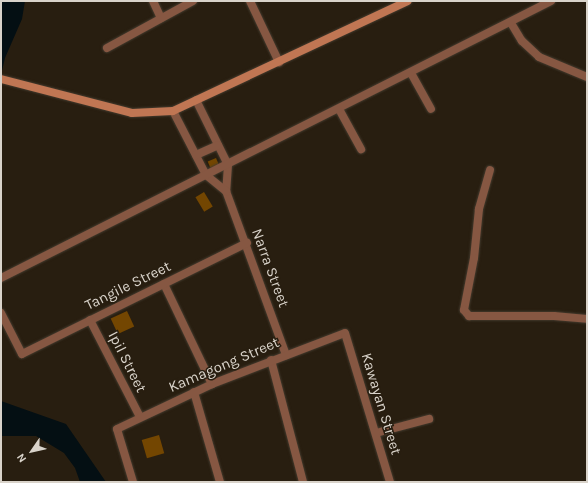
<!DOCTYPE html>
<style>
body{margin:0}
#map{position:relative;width:588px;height:483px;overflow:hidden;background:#281e10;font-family:Karla,sans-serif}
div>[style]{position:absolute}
.water>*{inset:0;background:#040f13}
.building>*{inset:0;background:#734601;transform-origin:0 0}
.roads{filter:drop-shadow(0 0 1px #443b2e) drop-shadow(0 0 1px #443b2e)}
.street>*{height:8px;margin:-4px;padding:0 4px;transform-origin:4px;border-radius:4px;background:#865742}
.secondary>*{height:8px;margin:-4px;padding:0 4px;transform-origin:4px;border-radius:4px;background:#c07653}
span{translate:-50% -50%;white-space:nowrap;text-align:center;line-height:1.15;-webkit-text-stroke:3px #281e10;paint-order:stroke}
.street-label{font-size:15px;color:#d9d3ca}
.frame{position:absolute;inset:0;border:2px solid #d9d3ca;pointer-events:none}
.north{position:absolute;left:12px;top:431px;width:40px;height:40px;-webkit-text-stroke:3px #281e10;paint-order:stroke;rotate:236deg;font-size:11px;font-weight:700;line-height:16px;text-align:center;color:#d9d3ca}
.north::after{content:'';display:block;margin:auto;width:14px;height:18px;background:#d9d3ca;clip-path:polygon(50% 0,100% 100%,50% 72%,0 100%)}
</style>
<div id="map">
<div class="water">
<i style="clip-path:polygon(1px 1px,25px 1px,22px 19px,5px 58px,1px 75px)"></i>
<i style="clip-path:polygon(1px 401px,66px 424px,106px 482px,80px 482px,75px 468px,64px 453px,36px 436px,1px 436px)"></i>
</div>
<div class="building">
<i style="left:216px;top:158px;width:8px;height:9px;rotate:67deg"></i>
<i style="left:204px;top:192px;width:17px;height:10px;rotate:59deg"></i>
<i style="left:127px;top:311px;width:17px;height:18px;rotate:65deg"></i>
<i style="left:159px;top:435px;width:19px;height:18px;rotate:74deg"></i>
</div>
<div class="roads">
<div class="street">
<i style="left:153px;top:1px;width:19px;rotate:65deg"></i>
<i style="left:250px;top:1px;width:68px;rotate:64.6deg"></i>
<i style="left:511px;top:23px;width:21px;rotate:59deg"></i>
<i style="left:522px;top:41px;width:23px;rotate:43deg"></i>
<i style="left:539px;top:57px;width:52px;rotate:22.6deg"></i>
<i style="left:107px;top:48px;width:98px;rotate:-28.7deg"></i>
<i style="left:411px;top:73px;width:41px;rotate:60.9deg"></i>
<i style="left:196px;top:100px;width:72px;rotate:63.8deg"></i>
<i style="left:228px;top:165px;width:26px;rotate:94deg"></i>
<i style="left:226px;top:191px;width:175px;rotate:69.9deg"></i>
<i style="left:339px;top:109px;width:46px;rotate:61.2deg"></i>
<i style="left:173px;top:111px;width:72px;rotate:62.7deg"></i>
<i style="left:206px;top:175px;width:26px;rotate:39deg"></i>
<i style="left:196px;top:155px;width:24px;rotate:-24deg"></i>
<i style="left:490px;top:170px;width:41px;rotate:105.8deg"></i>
<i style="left:479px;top:209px;width:49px;rotate:95.8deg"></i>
<i style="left:474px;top:258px;width:53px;rotate:100.9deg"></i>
<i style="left:464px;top:310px;width:8px;rotate:50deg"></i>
<i style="left:469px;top:316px;width:85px"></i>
<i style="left:554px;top:316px;width:33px;rotate:5deg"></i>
<i style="left:1px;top:278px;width:616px;rotate:-26.73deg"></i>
<i style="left:164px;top:284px;width:111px;rotate:64.4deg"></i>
<i style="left:1px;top:313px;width:46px;rotate:62.9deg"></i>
<i style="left:22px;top:354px;width:251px;rotate:-26.3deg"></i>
<i style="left:90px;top:320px;width:109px;rotate:62.7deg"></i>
<i style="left:271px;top:360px;width:126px;rotate:75.3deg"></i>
<i style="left:194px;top:392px;width:94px;rotate:73.9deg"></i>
<i style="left:376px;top:433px;width:55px;rotate:-14.8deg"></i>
<i style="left:133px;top:482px;width:55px;rotate:-106.8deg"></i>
<i style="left:117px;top:429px;width:105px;rotate:-25.3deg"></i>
<i style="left:212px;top:384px;width:142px;rotate:-21deg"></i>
<i style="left:345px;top:333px;width:156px;rotate:73.2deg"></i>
</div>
<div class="secondary">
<i style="left:1px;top:79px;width:135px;rotate:14.5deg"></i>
<i style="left:132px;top:113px;width:41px;rotate:-2.8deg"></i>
<i style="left:173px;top:111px;width:259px;rotate:-25.1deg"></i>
</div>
</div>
<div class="street-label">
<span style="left:270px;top:268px;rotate:70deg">Narra Street</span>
<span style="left:128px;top:286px;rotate:-26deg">Tangile Street</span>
<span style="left:127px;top:362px;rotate:63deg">Ipil Street</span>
<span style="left:224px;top:365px;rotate:-23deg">Kamagong Street</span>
<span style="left:381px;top:404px;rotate:73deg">Kawayan Street</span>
</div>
<div class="frame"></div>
<div class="north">N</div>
</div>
